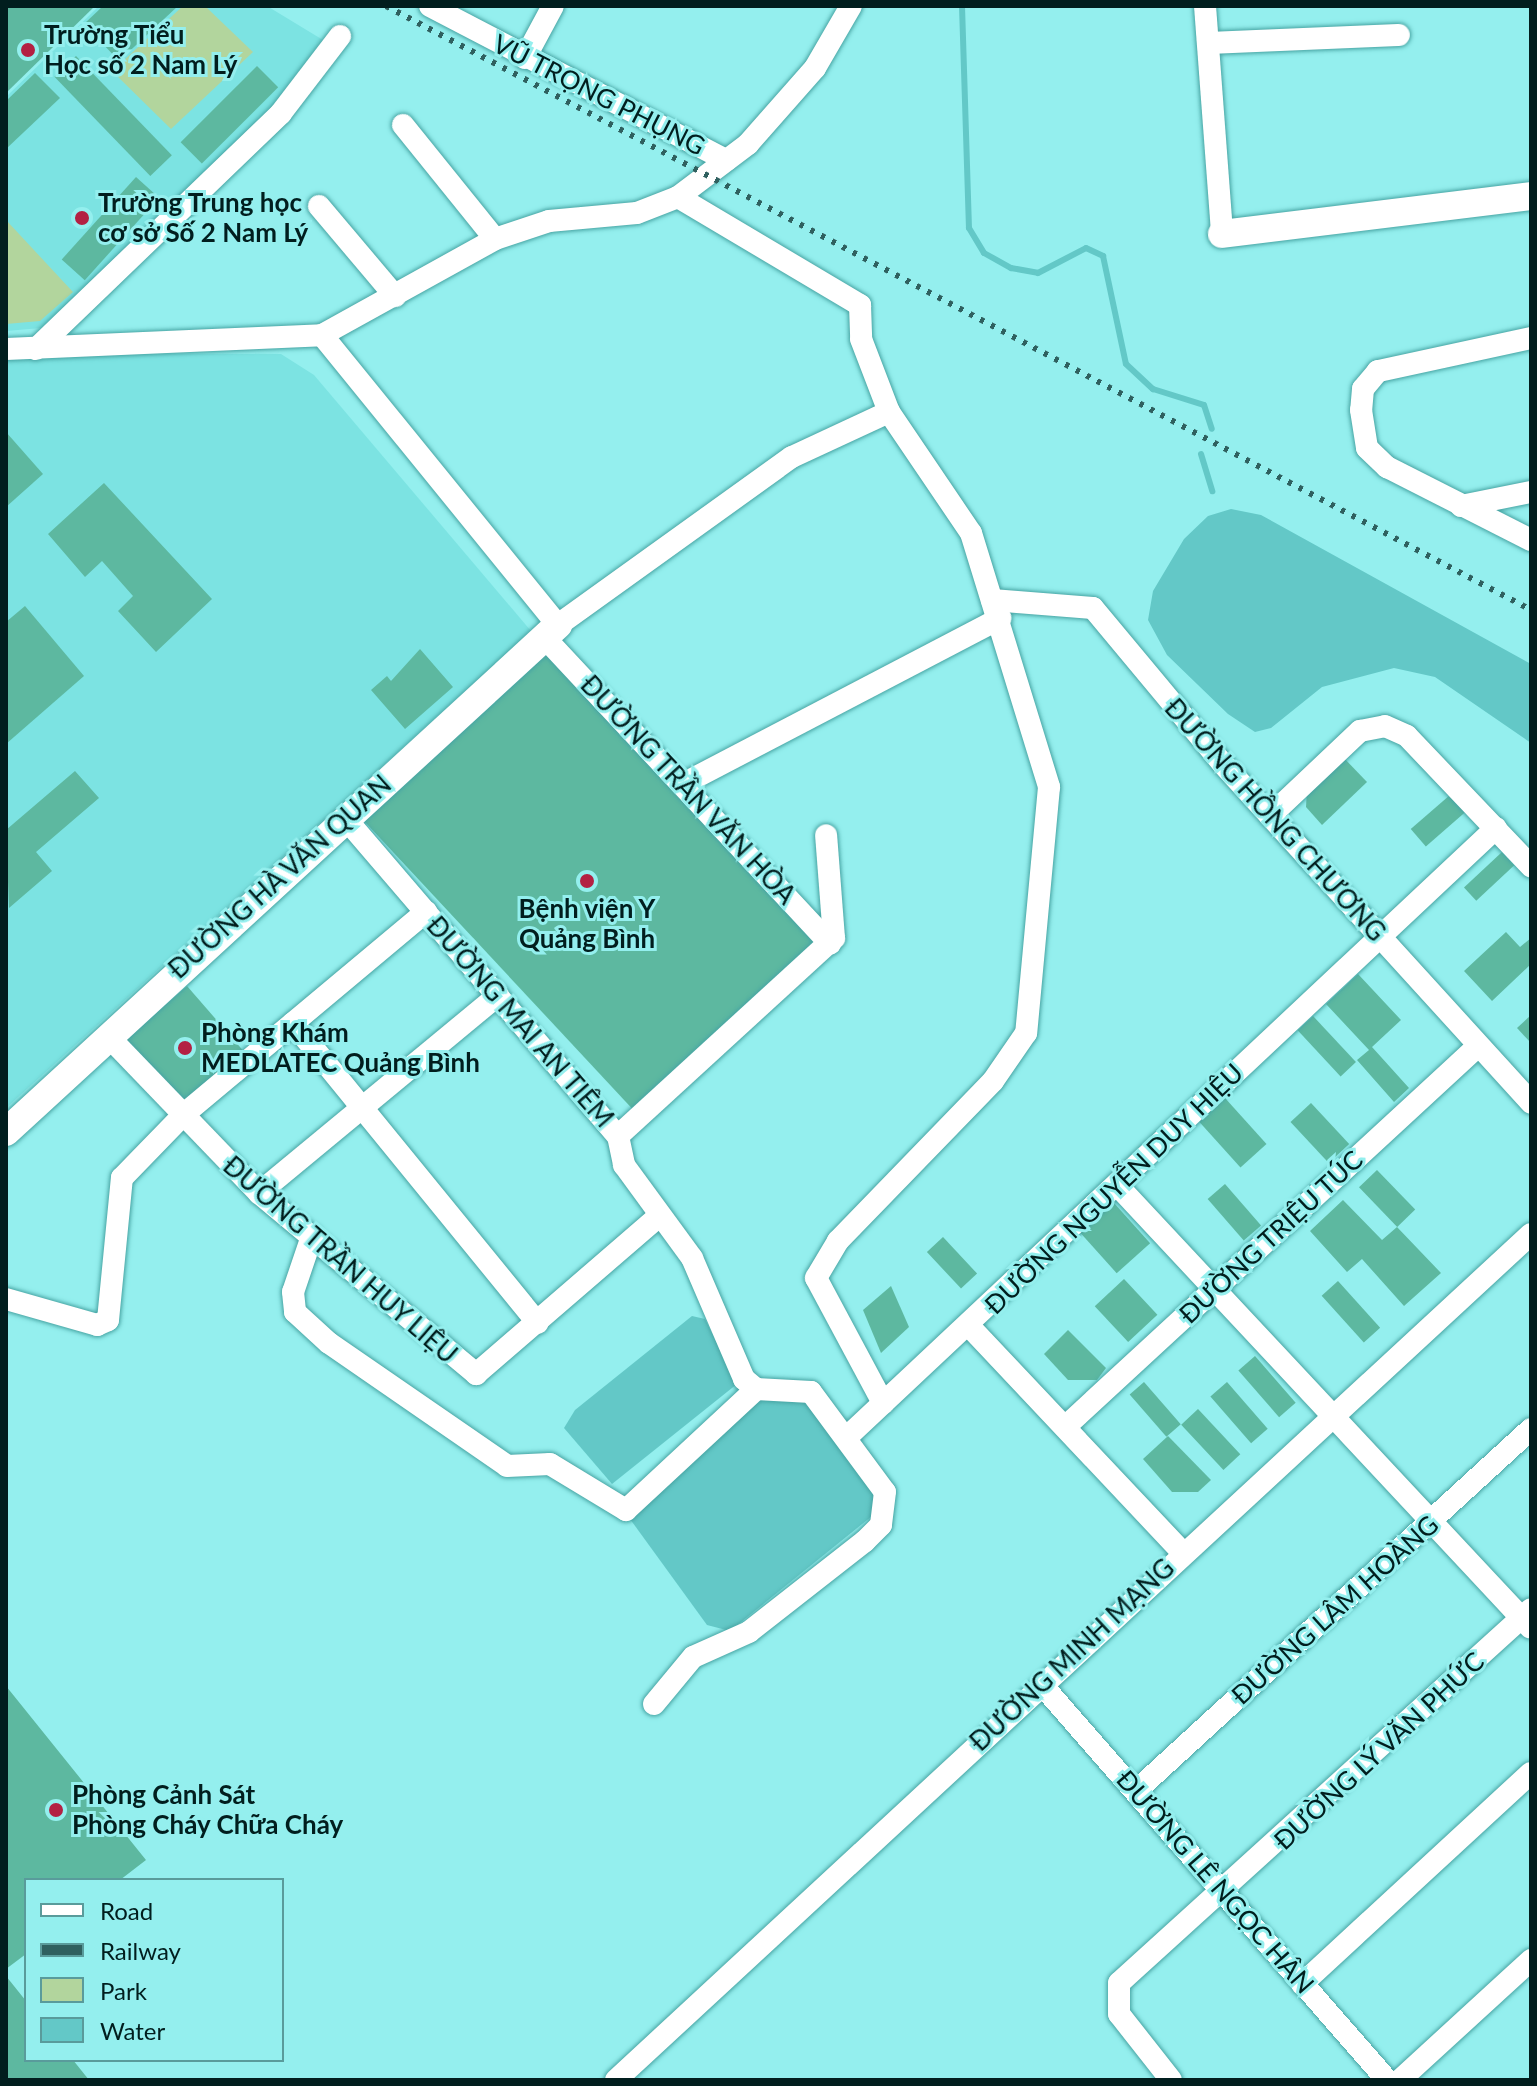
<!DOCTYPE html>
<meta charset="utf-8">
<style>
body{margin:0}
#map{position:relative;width:1537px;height:2086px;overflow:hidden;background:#94efee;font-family:Lato,sans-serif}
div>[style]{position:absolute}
.built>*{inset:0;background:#7ce3e2}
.green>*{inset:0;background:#b2d59d}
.water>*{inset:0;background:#63c8c7}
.stream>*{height:6px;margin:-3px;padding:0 3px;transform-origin:3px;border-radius:3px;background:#63c8c7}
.building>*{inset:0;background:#5db8a0;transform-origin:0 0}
.roads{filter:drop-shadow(0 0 2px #47a4a3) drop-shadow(0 0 2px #47a4a3)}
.minor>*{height:22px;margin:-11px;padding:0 11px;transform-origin:11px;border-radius:11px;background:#fff}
.major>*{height:28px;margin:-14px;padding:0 14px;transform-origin:14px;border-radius:14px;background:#fff}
.rail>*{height:6px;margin-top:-3px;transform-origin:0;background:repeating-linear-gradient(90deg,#2f605f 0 4px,transparent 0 12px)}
.dots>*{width:22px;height:22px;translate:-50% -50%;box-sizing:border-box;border:4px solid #94efee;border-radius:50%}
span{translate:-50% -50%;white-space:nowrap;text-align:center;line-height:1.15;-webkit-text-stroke:6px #94efee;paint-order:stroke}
.poi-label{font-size:26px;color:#011e1e;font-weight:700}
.left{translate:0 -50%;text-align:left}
.street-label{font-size:26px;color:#011e1e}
.frame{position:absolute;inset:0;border:8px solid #011e1e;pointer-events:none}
.legend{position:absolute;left:24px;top:1878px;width:260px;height:184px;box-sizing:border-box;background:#94efee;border:2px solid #599b9b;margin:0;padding:10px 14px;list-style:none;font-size:24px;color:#011e1e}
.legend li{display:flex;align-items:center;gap:16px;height:40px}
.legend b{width:40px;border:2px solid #599b9b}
</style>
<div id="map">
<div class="built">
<i style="clip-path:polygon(99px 6px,267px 6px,323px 40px,276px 108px,41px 328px,6px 331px,6px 97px)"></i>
<i style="clip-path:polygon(67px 353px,281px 354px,314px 375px,531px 631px,6px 1108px,6px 358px)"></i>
</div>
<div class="green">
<i style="clip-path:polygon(183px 6px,205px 6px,253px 52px,171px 129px,112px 71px)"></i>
<i style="clip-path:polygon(6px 220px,73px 292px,40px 321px,6px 324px)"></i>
</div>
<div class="water">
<i style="clip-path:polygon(1231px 509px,1261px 515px,1531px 664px,1531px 743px,1435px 677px,1394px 668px,1322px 687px,1271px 728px,1255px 732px,1228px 714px,1167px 655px,1148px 620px,1153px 591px,1184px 539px,1208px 516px)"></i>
<i style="clip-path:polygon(692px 1316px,705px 1319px,737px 1384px,612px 1484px,564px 1428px,575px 1410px)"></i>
<i style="clip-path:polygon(805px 1393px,876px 1492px,872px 1516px,730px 1631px,707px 1625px,630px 1519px,765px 1395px)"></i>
</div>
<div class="stream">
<i style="left:962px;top:6px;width:222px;rotate:88.2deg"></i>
<i style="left:969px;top:228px;width:29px;rotate:59deg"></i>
<i style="left:984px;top:253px;width:31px;rotate:29deg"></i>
<i style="left:1011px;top:268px;width:27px;rotate:10deg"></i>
<i style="left:1038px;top:273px;width:54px;rotate:-27.5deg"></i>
<i style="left:1086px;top:248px;width:19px;rotate:25deg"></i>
<i style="left:1103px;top:256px;width:110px;rotate:78deg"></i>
<i style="left:1126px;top:364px;width:37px;rotate:43deg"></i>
<i style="left:1153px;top:389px;width:53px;rotate:17.4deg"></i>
<i style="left:1204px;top:405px;width:25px;rotate:72deg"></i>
<i style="left:1201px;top:454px;width:39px;rotate:73deg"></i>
</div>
<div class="building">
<i style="clip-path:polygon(6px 6px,95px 6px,6px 93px)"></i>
<i style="clip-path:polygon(103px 6px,178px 6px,119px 61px,84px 24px)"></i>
<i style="left:76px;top:56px;width:138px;height:30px;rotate:46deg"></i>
<i style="left:257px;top:66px;width:30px;height:108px;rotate:45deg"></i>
<i style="clip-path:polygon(35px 73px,60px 98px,6px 149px,6px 101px)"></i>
<i style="left:136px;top:177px;width:31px;height:111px;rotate:42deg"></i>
<i style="clip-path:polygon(6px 432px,43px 474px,6px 507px)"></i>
<i style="clip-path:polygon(104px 483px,212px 599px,156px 652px,118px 611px,133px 596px,102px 561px,85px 577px,48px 534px)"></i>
<i style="clip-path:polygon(25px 606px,84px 676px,6px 744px,6px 622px)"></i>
<i style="clip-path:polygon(420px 649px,453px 687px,405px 729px,371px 690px,387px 676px,391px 681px)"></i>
<i style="left:545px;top:650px;width:398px;height:249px;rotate:47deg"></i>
<i style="clip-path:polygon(1342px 756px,1367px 782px,1322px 825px,1306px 807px,1307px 789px)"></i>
<i style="clip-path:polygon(75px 771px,99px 798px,36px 852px,52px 871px,9px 908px,6px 830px)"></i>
<i style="left:1450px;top:795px;width:23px;height:52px;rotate:49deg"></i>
<i style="left:1502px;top:852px;width:18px;height:52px;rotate:47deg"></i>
<i style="clip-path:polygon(1506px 932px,1520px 947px,1531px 938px,1531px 964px,1492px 1001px,1464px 971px)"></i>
<i style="clip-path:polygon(1358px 974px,1401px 1020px,1372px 1047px,1409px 1088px,1394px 1102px,1357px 1060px,1369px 1050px,1326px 1004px)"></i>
<i style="left:187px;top:986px;width:91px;height:85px;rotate:49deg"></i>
<i style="clip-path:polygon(1531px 1015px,1531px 1043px,1517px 1028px)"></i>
<i style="left:1313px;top:1016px;width:63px;height:21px;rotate:47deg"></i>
<i style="left:1225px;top:1098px;width:62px;height:35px;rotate:48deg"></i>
<i style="left:1311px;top:1103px;width:56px;height:28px;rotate:47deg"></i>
<i style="left:1377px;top:1170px;width:55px;height:25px;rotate:46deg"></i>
<i style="left:1225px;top:1184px;width:55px;height:23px;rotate:49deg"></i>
<i style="clip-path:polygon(1343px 1200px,1382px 1240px,1397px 1227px,1441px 1273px,1404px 1306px,1362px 1259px,1347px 1272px,1310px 1231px)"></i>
<i style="left:1114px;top:1203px;width:54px;height:45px;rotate:48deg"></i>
<i style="left:943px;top:1237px;width:50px;height:22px;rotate:47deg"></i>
<i style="left:1124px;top:1279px;width:49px;height:40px;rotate:47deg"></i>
<i style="left:1338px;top:1281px;width:63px;height:22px;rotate:48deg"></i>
<i style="clip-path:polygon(891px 1286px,909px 1327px,881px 1353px,863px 1310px)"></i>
<i style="clip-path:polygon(1068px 1330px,1106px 1368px,1097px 1380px,1068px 1380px,1044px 1354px)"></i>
<i style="left:1255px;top:1356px;width:62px;height:22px;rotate:49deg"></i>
<i style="left:1144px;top:1382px;width:56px;height:19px;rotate:49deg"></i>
<i style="left:1227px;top:1382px;width:62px;height:22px;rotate:49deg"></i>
<i style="left:1198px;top:1409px;width:62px;height:23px;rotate:47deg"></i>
<i style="clip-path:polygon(1168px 1436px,1211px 1480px,1198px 1492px,1172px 1492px,1143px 1459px)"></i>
<i style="clip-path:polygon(6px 1686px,146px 1860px,120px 1880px,26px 1880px,26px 1954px,6px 1969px)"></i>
<i style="clip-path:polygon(6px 1976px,26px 2001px,26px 2060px,73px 2060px,89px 2080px,6px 2080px)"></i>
</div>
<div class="roads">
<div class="minor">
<i style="left:430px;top:6px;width:334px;rotate:27.5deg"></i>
<i style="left:1205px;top:6px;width:229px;rotate:85.7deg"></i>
<i style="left:1208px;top:43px;width:191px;rotate:-2.4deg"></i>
<i style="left:525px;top:58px;width:59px;rotate:-61.7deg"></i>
<i style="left:403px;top:125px;width:146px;rotate:51.1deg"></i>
<i style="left:678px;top:197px;width:212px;rotate:30.7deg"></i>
<i style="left:860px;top:305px;width:34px;rotate:88deg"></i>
<i style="left:861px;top:339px;width:78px;rotate:69deg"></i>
<i style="left:889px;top:412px;width:146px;rotate:55.9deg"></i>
<i style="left:971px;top:533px;width:266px;rotate:72.9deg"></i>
<i style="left:1049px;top:787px;width:247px;rotate:95.3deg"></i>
<i style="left:1026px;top:1033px;width:58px;rotate:124.5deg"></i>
<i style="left:993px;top:1081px;width:223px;rotate:134.1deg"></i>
<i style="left:838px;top:1241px;width:43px;rotate:120.7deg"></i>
<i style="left:816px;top:1278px;width:142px;rotate:61.8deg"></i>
<i style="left:319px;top:206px;width:118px;rotate:49.8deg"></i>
<i style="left:322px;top:335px;width:374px;rotate:50.9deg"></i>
<i style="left:558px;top:625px;width:288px;rotate:-35.7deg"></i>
<i style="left:792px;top:457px;width:107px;rotate:-24.9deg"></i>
<i style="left:1531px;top:338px;width:157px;rotate:167.8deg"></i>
<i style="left:1378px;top:371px;width:23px;rotate:130deg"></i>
<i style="left:1363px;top:389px;width:21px;rotate:95deg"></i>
<i style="left:1361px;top:410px;width:38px;rotate:81deg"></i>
<i style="left:1367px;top:448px;width:28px;rotate:44deg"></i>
<i style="left:1387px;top:467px;width:161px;rotate:26.9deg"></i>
<i style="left:6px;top:349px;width:316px;rotate:-2.5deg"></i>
<i style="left:322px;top:335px;width:198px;rotate:-29deg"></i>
<i style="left:495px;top:239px;width:57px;rotate:-18.4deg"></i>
<i style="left:549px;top:221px;width:88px;rotate:-5.2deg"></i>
<i style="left:637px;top:213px;width:44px;rotate:-21.3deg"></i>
<i style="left:678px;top:197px;width:88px;rotate:-37.1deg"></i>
<i style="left:748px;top:144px;width:101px;rotate:-48.6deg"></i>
<i style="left:815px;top:68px;width:72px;rotate:-59.9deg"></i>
<i style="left:36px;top:349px;width:340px;rotate:-43.9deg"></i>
<i style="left:281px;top:113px;width:97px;rotate:-52.5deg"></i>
<i style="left:1461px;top:506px;width:71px;rotate:-11.3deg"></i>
<i style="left:992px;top:600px;width:101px;rotate:4.5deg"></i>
<i style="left:1093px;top:608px;width:203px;rotate:50.2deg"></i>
<i style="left:1223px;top:764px;width:458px;rotate:47.7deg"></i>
<i style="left:545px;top:638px;width:418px;rotate:47deg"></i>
<i style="left:685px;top:783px;width:356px;rotate:-27.6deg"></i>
<i style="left:1270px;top:816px;width:124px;rotate:-43.4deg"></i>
<i style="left:1360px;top:731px;width:25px;rotate:-11deg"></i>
<i style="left:1385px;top:726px;width:24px;rotate:24deg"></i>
<i style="left:1407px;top:736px;width:180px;rotate:46.4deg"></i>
<i style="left:345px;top:818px;width:419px;rotate:49.4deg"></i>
<i style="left:618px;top:1136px;width:30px;rotate:78deg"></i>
<i style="left:624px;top:1165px;width:115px;rotate:53.8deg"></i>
<i style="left:692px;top:1258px;width:132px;rotate:66.7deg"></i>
<i style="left:744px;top:1379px;width:16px;rotate:40deg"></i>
<i style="left:756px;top:1389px;width:55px;rotate:3.1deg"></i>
<i style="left:811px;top:1392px;width:124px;rotate:53.5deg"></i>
<i style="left:885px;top:1492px;width:33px;rotate:97deg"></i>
<i style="left:881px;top:1525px;width:23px;rotate:135deg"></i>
<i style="left:865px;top:1541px;width:147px;rotate:141.9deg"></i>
<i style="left:749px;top:1632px;width:61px;rotate:155.9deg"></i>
<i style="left:693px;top:1657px;width:61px;rotate:129.7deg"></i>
<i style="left:293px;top:1023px;width:387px;rotate:50.8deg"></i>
<i style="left:108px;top:1036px;width:218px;rotate:46.1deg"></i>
<i style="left:259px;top:1193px;width:283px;rotate:39.8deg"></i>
<i style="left:476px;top:1374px;width:242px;rotate:-40.8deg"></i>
<i style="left:618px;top:1136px;width:293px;rotate:-42.5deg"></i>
<i style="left:834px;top:938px;width:103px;rotate:-94.4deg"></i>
<i style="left:1118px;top:1186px;width:604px;rotate:46.95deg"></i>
<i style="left:259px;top:1193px;width:310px;rotate:-39.6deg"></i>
<i style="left:312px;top:1236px;width:59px;rotate:108.7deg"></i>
<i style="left:293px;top:1292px;width:20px;rotate:84deg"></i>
<i style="left:295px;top:1312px;width:46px;rotate:42.4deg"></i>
<i style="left:329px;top:1343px;width:216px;rotate:34.6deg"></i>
<i style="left:507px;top:1466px;width:43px;rotate:-2.7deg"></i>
<i style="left:550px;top:1464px;width:89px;rotate:31.2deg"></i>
<i style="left:626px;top:1510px;width:178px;rotate:-42.9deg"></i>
<i style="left:6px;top:1299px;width:95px;rotate:15.9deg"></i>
<i style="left:97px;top:1325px;width:12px;rotate:-24deg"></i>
<i style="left:108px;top:1320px;width:143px;rotate:-84.4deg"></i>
<i style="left:122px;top:1178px;width:88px;rotate:-45.9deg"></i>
<i style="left:183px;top:1115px;width:317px;rotate:-39.9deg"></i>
<i style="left:970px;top:1327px;width:309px;rotate:46.7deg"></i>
<i style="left:1065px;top:1427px;width:562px;rotate:-42.69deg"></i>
<i style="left:847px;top:1437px;width:890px;rotate:-43.18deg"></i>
<i style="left:1042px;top:1685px;width:524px;rotate:48.87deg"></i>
<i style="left:1137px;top:1790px;width:534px;rotate:-42.5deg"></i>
<i style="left:1302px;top:1984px;width:311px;rotate:-42.7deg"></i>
<i style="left:616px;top:2080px;width:1246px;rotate:-42.76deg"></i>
<i style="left:1171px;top:2080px;width:84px;rotate:-128.2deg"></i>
<i style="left:1119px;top:2014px;width:31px;rotate:-90deg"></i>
<i style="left:1119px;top:1983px;width:556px;rotate:-42.23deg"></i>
<i style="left:1400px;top:2080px;width:178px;rotate:-42.5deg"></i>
</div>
<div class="major">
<i style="left:1222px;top:234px;width:311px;rotate:-7deg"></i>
<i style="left:6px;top:1132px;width:750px;rotate:-42.57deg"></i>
</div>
</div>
<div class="rail">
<i style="left:386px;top:6px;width:1295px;rotate:27.81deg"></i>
</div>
<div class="dots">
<i style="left:28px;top:50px;background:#b32143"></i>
<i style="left:82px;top:218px;background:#b32143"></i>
<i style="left:587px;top:881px;background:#b32143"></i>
<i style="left:185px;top:1048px;background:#b32143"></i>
<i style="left:56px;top:1810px;background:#b32143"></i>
</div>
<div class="poi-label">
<span class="left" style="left:44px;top:50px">Trường Tiểu<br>Học số 2 Nam Lý</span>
<span class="left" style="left:98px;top:218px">Trường Trung học<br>cơ sở Số 2 Nam Lý</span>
<span style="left:587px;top:924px">Bệnh viện Y<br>Quảng Bình</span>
<span class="left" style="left:201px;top:1048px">Phòng Khám<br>MEDLATEC Quảng Bình</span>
<span class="left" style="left:72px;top:1810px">Phòng Cảnh Sát<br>Phòng Cháy Chữa Cháy</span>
</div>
<div class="street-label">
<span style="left:599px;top:95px;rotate:27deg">VŨ TRỌNG PHỤNG</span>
<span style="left:688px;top:790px;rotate:47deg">ĐƯỜNG TRẦN VĂN HÒA</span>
<span style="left:1275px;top:820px;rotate:48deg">ĐƯỜNG HỒNG CHƯƠNG</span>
<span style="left:280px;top:877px;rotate:-42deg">ĐƯỜNG HÀ VĂN QUAN</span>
<span style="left:520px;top:1022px;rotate:49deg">ĐƯỜNG MAI AN TIÊM</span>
<span style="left:1114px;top:1189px;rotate:-44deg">ĐƯỜNG NGUYỄN DUY HIỆU</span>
<span style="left:1271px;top:1237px;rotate:-43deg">ĐƯỜNG TRIỆU TÚC</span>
<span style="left:340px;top:1260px;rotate:41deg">ĐƯỜNG TRẦN HUY LIỆU</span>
<span style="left:1335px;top:1610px;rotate:-42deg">ĐƯỜNG LÂM HOÀNG</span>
<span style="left:1072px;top:1655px;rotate:-43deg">ĐƯỜNG MINH MẠNG</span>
<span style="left:1379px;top:1751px;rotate:-43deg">ĐƯỜNG LÝ VĂN PHỨC</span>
<span style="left:1215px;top:1882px;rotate:49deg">ĐƯỜNG LÊ NGỌC HÂN</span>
</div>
<div class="frame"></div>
<ul class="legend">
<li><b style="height:10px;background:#fff"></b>Road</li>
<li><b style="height:10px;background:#2f605f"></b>Railway</li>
<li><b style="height:22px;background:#b2d59d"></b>Park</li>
<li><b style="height:22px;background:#63c8c7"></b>Water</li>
</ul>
</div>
